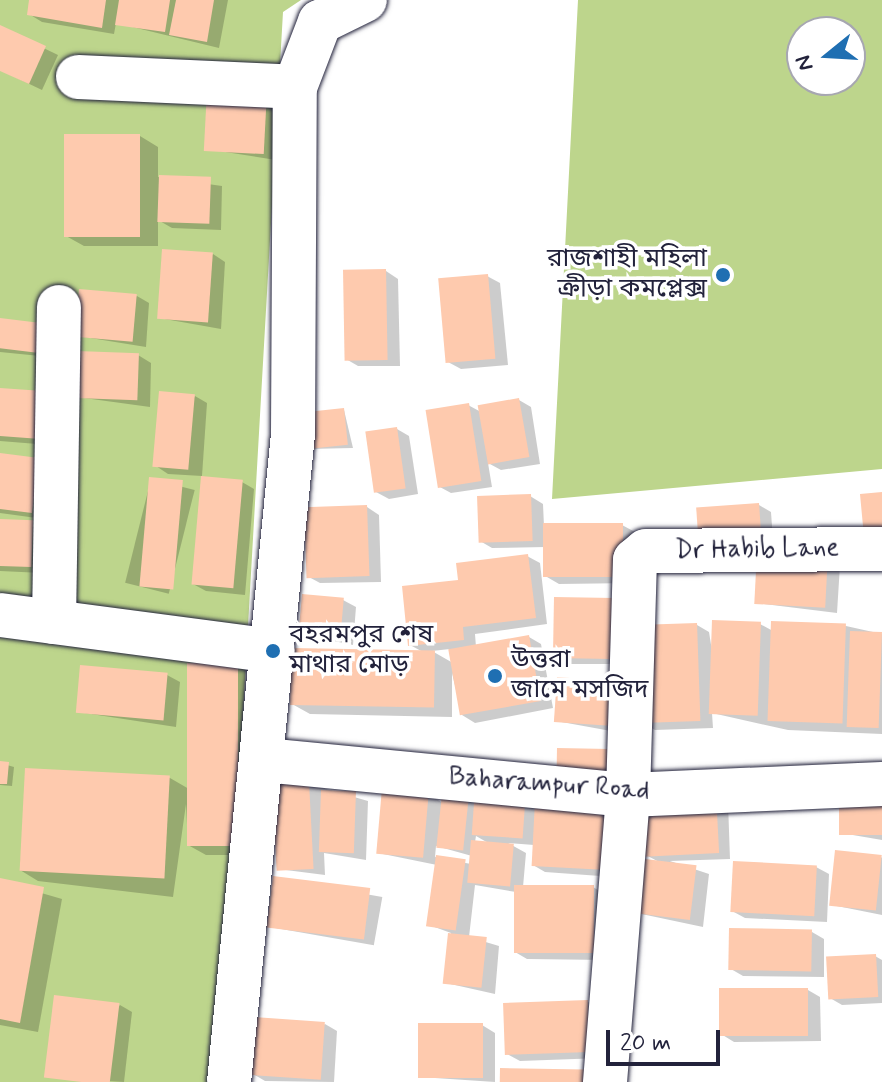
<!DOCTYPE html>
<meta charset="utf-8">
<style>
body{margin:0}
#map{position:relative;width:882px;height:1082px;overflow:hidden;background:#fff;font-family:Mynerve,"Noto Sans Bengali",sans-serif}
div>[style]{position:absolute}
.green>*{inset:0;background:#bdd58c}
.shadow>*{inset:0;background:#0003;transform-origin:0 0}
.building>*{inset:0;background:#fecaae;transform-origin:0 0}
.roads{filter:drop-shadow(0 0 2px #22223b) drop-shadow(0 0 2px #22223b)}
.minor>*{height:44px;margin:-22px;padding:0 22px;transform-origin:22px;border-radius:22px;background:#fff}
.dots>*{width:22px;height:22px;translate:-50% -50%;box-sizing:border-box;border:4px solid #fff;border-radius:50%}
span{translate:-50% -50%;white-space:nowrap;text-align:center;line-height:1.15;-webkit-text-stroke:7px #fff;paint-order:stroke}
.poi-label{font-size:26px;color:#22223b}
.right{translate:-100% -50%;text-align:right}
.left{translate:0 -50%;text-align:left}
.street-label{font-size:26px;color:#22223b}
.north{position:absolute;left:786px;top:16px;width:80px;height:80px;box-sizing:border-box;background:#fff;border:2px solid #a7a7b1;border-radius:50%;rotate:252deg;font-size:22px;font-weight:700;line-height:32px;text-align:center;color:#22223b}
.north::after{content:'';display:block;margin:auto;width:28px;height:36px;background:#1f6fb2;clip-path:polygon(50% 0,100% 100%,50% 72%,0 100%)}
.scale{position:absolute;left:606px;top:1030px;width:114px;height:36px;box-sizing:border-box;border:4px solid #22223b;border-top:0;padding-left:10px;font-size:24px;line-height:28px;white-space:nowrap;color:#22223b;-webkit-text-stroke:6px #fff;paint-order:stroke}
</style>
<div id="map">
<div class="green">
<i style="clip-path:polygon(0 0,301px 0,283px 12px,222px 1082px,0 1082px)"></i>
<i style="clip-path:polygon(evenodd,578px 0,882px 0,882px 469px,552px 499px,578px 0,850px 32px,850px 80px,802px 80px,802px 32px,850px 32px)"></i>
</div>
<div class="shadow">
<i style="clip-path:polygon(31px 0,228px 0,219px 48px,116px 23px,114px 34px,42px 22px,29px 14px)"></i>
<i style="clip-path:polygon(0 27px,58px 55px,42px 90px,0 70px)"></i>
<i style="clip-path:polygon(209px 92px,279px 103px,276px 160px,206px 149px)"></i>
<i style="clip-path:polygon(140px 136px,158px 147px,158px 177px,222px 186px,221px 230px,172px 228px,158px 220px,158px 246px,84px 246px,66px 236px)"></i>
<i style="clip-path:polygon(213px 254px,225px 262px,221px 329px,159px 318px)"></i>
<i style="clip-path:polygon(386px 271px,398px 279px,400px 366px,358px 366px,346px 359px)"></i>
<i style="clip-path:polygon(487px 276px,500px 283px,508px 365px,461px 369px,448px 362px)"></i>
<i style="clip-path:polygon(137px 296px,149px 303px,146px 347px,78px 336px)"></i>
<i style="clip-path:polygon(0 320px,50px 357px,0 352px)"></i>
<i style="clip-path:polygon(138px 355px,151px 363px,150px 407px,77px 397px)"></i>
<i style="clip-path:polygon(0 390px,62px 446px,0 441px)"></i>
<i style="clip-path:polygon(195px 396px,207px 403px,202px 476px,168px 474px,156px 466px)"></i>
<i style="clip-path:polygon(519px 400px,531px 407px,540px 464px,501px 470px,488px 463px,492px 487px,451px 493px,438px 486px,468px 405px,481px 412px)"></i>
<i style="clip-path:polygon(344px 410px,353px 448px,308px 449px)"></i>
<i style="clip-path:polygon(397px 429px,409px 436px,418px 494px,389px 499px,376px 492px)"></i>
<i style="clip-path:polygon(0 455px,38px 460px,44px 519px,0 513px)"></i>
<i style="left:151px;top:479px;width:45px;height:107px;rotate:14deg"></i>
<i style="clip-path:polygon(242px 482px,254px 489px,245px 595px,206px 591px,193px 584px)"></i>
<i style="clip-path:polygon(530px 496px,543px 504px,544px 526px,622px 525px,635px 532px,635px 583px,559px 584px,547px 577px,546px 547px,492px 548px,480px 541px)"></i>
<i style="clip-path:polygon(759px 505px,771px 512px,773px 540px,698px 509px)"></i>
<i style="clip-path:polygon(367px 507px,379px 515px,381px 582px,320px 583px,307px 576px)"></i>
<i style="clip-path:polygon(0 521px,44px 529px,42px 573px,0 571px)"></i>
<i style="clip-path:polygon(evenodd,527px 556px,540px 563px,547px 624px,475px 634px,476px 647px,529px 637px,541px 644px,553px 708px,475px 723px,462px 715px,452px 673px,452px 717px,310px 714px,292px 704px,423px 652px,410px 645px,460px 581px,527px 556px,450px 649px,453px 663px,432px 651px,450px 649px)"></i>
<i style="clip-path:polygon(840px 565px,837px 613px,757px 603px)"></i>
<i style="clip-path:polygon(556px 599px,625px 664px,567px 664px,555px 657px)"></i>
<i style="clip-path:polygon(343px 600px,356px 607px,353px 645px,300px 634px)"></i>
<i style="clip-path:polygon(760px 624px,773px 631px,846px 626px,882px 634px,882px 734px,788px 730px,712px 713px,713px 728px,655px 730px,643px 723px,697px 625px,709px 632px,713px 657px)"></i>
<i style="clip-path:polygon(238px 665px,256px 676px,255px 855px,206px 855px,188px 845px,186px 804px,173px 897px,38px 881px,20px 870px,27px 770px,170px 778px,189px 789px)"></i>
<i style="clip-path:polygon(167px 675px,180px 682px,176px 727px,78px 712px)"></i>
<i style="clip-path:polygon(624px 690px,622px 733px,556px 721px)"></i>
<i style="clip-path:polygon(0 763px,14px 767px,12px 786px,0 785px)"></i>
<i style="clip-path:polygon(309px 784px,368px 801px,366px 860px,324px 853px,325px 875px,278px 869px)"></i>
<i style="clip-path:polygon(882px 790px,882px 840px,841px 833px)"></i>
<i style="clip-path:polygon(evenodd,428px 794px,443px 803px,526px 794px,614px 877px,545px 872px,533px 865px,534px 845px,508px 843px,526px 853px,523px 887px,593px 887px,606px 895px,606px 960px,527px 959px,515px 952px,516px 892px,475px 885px,469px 937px,499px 946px,495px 994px,446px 983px,451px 933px,429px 925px,437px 865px,378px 853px,428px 794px,476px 836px,490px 844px,475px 842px,476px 836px,428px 794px,436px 846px,472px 856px,471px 864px,435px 857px,436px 846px)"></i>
<i style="clip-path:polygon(728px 802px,730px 859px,670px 861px,709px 874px,703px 927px,632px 912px,659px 862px,646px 855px)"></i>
<i style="clip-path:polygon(882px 857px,882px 915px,832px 905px)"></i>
<i style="clip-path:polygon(816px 867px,829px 874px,827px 922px,745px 918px,732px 911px)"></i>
<i style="left:274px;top:878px;width:110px;height:49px;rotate:10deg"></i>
<i style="clip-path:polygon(0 881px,62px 899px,38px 1032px,0 1025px)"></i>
<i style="clip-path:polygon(812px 932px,824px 939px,824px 977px,743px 976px,731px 969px)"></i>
<i style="clip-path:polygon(875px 956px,882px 960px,882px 1003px,842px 1005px,830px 998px)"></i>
<i style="clip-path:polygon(808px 990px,820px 997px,821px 1041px,734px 1042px,721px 1034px)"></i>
<i style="clip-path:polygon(588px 1002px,600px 1009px,602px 1058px,520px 1061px,507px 1054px)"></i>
<i style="clip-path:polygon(120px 1005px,132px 1012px,124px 1082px,47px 1077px)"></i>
<i style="clip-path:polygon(325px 1024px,337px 1031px,334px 1082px,265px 1081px,253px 1074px)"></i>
<i style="clip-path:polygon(482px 1025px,495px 1033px,495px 1082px,420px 1077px)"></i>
</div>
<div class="building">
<i style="clip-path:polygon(29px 0,106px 0,102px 28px,27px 15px)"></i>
<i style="clip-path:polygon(119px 0,170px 0,165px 32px,115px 25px)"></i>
<i style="clip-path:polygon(176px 0,214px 0,207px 42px,169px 35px)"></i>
<i style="clip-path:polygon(0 25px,46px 46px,29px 84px,0 71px)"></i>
<i style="left:207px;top:90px;width:60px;height:61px;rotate:3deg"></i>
<i style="left:64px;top:134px;width:76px;height:103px"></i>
<i style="left:159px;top:175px;width:52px;height:47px;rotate:2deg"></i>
<i style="left:162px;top:249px;width:51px;height:70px;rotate:4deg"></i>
<i style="left:386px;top:269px;width:91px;height:43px;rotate:89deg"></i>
<i style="left:488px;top:274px;width:85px;height:50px;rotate:85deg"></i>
<i style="left:79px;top:289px;width:58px;height:48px;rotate:5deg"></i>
<i style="left:0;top:318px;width:41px;height:30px;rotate:7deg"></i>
<i style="left:77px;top:351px;width:62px;height:47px;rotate:2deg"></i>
<i style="left:0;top:388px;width:54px;height:48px;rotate:4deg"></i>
<i style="left:159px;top:391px;width:36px;height:76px;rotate:5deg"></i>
<i style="left:519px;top:398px;width:60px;height:42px;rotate:80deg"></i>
<i style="left:469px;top:403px;width:79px;height:44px;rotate:81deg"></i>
<i style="left:344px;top:408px;width:37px;height:42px;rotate:84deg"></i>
<i style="left:397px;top:427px;width:62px;height:32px;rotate:82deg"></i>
<i style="clip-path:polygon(0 453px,39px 458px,32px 513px,0 509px)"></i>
<i style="left:201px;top:476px;width:42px;height:109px;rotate:5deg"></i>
<i style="left:149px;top:477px;width:34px;height:110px;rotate:5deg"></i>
<i style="clip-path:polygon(882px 492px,882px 535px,864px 537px,860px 494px)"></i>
<i style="left:531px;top:494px;width:47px;height:54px;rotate:88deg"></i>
<i style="left:759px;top:503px;width:31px;height:63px;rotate:86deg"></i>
<i style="left:367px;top:505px;width:71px;height:63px;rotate:88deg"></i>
<i style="left:0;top:519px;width:33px;height:47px;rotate:2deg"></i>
<i style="left:623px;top:523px;width:54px;height:80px;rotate:90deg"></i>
<i style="left:757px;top:552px;width:71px;height:52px;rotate:3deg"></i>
<i style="clip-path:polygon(528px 554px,536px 618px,463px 627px,464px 640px,408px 646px,402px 586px,458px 580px,456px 563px)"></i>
<i style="left:302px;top:594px;width:42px;height:41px;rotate:5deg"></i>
<i style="left:554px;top:597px;width:60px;height:61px;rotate:1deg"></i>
<i style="left:712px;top:620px;width:49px;height:94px;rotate:2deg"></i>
<i style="left:771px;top:621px;width:75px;height:100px;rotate:2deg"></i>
<i style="left:697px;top:623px;width:98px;height:60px;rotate:88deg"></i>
<i style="left:850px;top:631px;width:32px;height:96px;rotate:2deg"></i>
<i style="left:529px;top:635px;width:67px;height:82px;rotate:80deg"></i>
<i style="left:291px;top:648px;width:144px;height:57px;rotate:1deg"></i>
<i style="left:187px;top:663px;width:51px;height:183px"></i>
<i style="left:80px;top:665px;width:88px;height:48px;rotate:5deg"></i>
<i style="left:557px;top:677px;width:56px;height:45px;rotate:4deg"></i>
<i style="left:557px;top:748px;width:53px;height:38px;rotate:1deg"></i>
<i style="clip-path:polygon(0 761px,9px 762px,7px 784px,0 784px)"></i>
<i style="left:25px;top:768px;width:145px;height:103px;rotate:3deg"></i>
<i style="left:309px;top:782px;width:87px;height:37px;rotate:87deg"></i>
<i style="left:443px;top:784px;width:27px;height:64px;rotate:6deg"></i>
<i style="left:382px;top:788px;width:47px;height:66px;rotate:5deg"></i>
<i style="left:475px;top:788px;width:51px;height:47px;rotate:4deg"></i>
<i style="left:839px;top:788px;width:43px;height:47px"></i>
<i style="left:321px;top:790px;width:35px;height:62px;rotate:2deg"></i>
<i style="left:716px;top:793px;width:60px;height:75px;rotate:87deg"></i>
<i style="left:535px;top:801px;width:71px;height:65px;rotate:3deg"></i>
<i style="left:471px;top:840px;width:43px;height:43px;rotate:5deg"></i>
<i style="left:835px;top:850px;width:47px;height:56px;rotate:6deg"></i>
<i style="left:436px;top:855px;width:30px;height:72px;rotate:8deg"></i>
<i style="left:637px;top:858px;width:60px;height:55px;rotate:7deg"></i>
<i style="left:733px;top:861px;width:84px;height:51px;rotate:3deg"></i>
<i style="left:273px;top:876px;width:98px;height:52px;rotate:7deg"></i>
<i style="clip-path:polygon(0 878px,44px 887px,20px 1023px,0 1019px)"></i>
<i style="left:514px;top:885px;width:80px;height:68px"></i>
<i style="left:729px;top:928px;width:83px;height:42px;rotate:1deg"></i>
<i style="left:448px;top:933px;width:39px;height:51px;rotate:6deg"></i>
<i style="left:876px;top:954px;width:43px;height:50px;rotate:87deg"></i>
<i style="left:719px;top:988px;width:89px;height:48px"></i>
<i style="left:54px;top:995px;width:66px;height:83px;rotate:7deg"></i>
<i style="left:588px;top:1000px;width:52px;height:85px;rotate:88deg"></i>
<i style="left:254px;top:1017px;width:71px;height:58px;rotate:4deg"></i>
<i style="left:418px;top:1023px;width:65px;height:55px"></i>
<i style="left:500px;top:1068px;width:85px;height:14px;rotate:1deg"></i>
</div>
<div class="roads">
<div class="minor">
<i style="left:78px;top:77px;width:217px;rotate:2.6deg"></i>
<i style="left:0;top:615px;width:275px;rotate:7.5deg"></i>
<i style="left:54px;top:622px;width:315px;rotate:-89.1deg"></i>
<i style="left:264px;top:760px;width:366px;rotate:5.5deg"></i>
<i style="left:628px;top:795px;width:254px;rotate:-2.5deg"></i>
<i style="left:229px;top:1082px;width:651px;rotate:-84.36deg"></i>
<i style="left:293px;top:434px;width:347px;rotate:-89.7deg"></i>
<i style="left:295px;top:87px;width:70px;rotate:-69deg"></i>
<i style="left:320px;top:22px;width:50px;rotate:-26.1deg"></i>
<i style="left:605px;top:1082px;width:288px;rotate:-85.4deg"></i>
<i style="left:628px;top:795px;width:235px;rotate:-88.3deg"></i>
<i style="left:635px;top:560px;width:14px;rotate:-39deg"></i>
<i style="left:646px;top:551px;width:236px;rotate:-0.5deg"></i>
</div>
</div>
<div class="dots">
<i style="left:723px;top:275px;background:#1f6fb2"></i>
<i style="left:273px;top:651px;background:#1f6fb2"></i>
<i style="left:495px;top:676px;background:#1f6fb2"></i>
</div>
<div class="poi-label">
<span class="right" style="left:707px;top:275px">রাজশাহী মহিলা<br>ক্রীড়া কমপ্লেক্স</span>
<span class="left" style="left:289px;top:651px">বহরমপুর শেষ<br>মাথার মোড়</span>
<span class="left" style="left:511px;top:676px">উত্তরা<br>জামে মসজিদ</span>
</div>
<div class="street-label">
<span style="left:757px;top:550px;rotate:-1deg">Dr Habib Lane</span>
<span style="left:549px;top:785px;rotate:4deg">Baharampur Road</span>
</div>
<div class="north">N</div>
<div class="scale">20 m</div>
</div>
